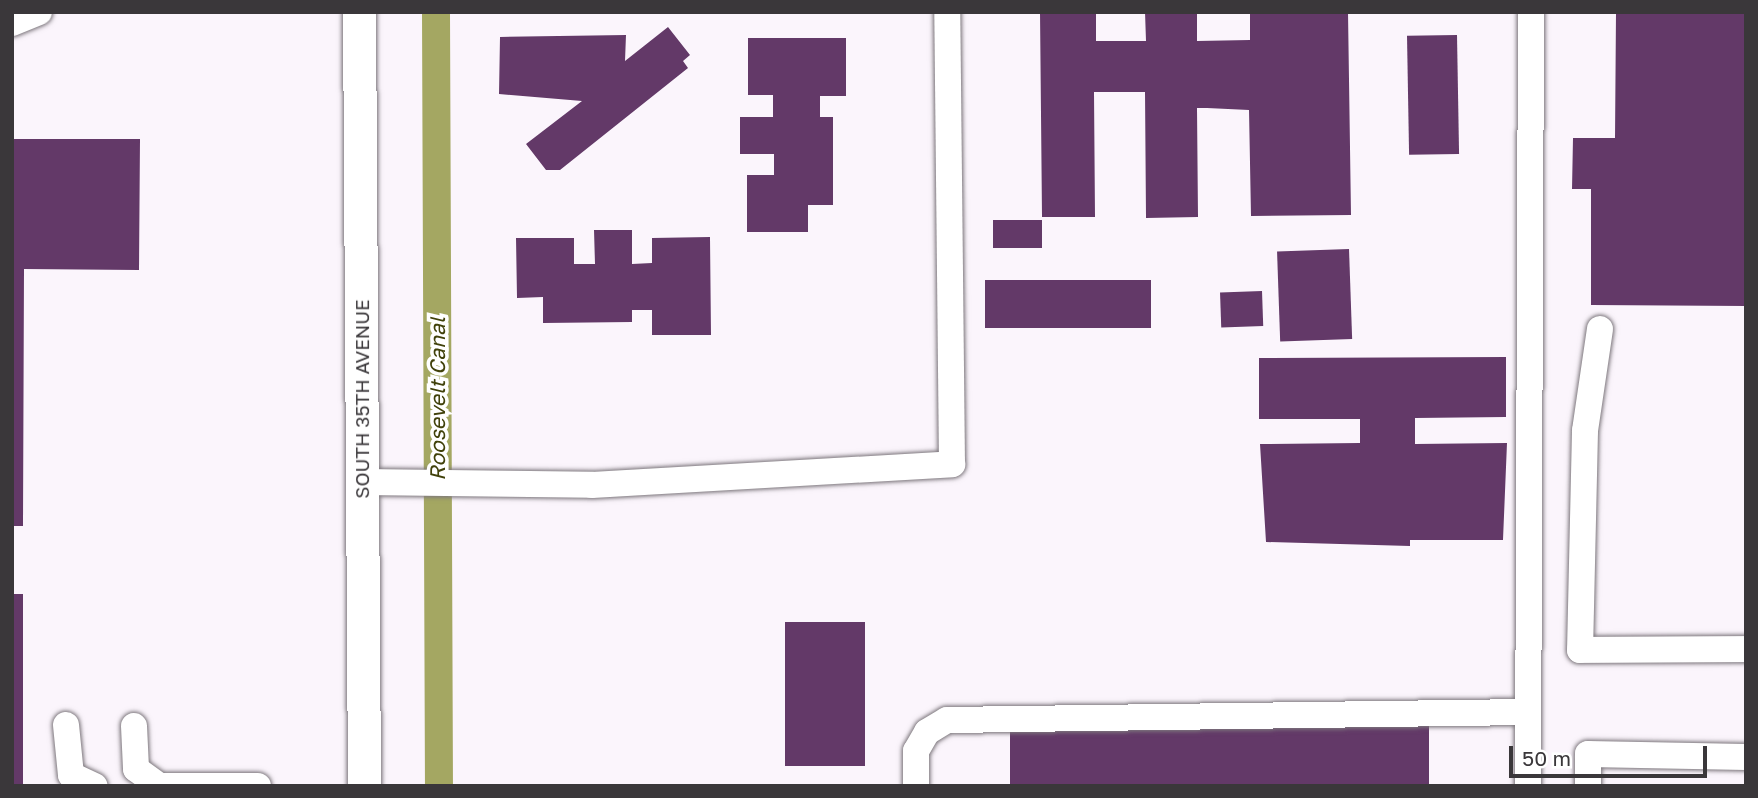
<!DOCTYPE html>
<style>
body{margin:0}
#map{position:relative;width:1758px;height:798px;overflow:hidden;background:#fbf5fc;font-family:"Golos Text",sans-serif}
div>[style]{position:absolute}
.canal>*{height:28px;margin:-14px;padding:0 14px;transform-origin:14px;border-radius:14px;background:#a4a762}
.building>*{inset:0;background:#633968;transform-origin:0 0}
.roads{filter:drop-shadow(0 0 2px #7d777d) drop-shadow(0 0 2px #7d777d)}
.minor>*{height:26px;margin:-13px;padding:0 13px;transform-origin:13px;border-radius:13px;background:#fff}
.major>*{height:33px;margin:-16.5px;padding:0 16.5px;transform-origin:16.5px;border-radius:16.5px;background:#fff}
span{translate:-50% -50%;white-space:nowrap;text-align:center;line-height:1.15;-webkit-text-stroke:7px #fff;paint-order:stroke}
.street-label{font-size:19px;color:#3a373a}
.water-label{font-size:21px;color:#40410a;font-style:italic}
.frame{position:absolute;inset:0;border:14px solid #3a373a;pointer-events:none}
.scale{position:absolute;left:1509px;top:746px;width:198px;height:32px;box-sizing:border-box;border:4px solid #3a373a;border-top:0;padding-left:9px;font-size:21px;line-height:24px;white-space:nowrap;color:#3a373a;-webkit-text-stroke:5px #fff;paint-order:stroke}
</style>
<div id="map">
<div class="canal">
<i style="left:436px;top:12px;width:774px;rotate:89.78deg"></i>
</div>
<div class="building">
<i style="clip-path:polygon(1040px 12px,1096px 12px,1096px 41px,1146px 41px,1145px 12px,1197px 12px,1197px 41px,1250px 40px,1250px 12px,1348px 12px,1351px 215px,1251px 216px,1249px 110px,1207px 108px,1197px 108px,1198px 217px,1146px 218px,1145px 92px,1094px 92px,1095px 217px,1042px 217px)"></i>
<i style="clip-path:polygon(1616px 12px,1746px 12px,1746px 306px,1591px 305px,1591px 189px,1572px 189px,1573px 138px,1615px 138px)"></i>
<i style="clip-path:polygon(668px 27px,690px 55px,683px 61px,688px 68px,560px 170px,546px 170px,526px 144px,582px 101px,499px 94px,500px 37px,626px 35px,625px 61px)"></i>
<i style="left:1457px;top:35px;width:119px;height:50px;rotate:89deg"></i>
<i style="clip-path:polygon(748px 38px,846px 38px,846px 96px,820px 96px,820px 117px,833px 117px,833px 205px,808px 205px,808px 232px,747px 232px,747px 175px,774px 175px,774px 154px,740px 154px,740px 117px,773px 117px,773px 95px,748px 95px)"></i>
<i style="clip-path:polygon(12px 139px,140px 139px,139px 270px,24px 269px,23px 526px,12px 526px)"></i>
<i style="left:1042px;top:220px;width:28px;height:49px;rotate:90deg"></i>
<i style="clip-path:polygon(594px 230px,632px 230px,632px 264px,652px 263px,652px 238px,710px 237px,711px 335px,652px 335px,652px 310px,632px 310px,632px 322px,543px 323px,543px 297px,517px 298px,516px 238px,574px 238px,574px 264px,595px 264px)"></i>
<i style="left:1349px;top:249px;width:90px;height:72px;rotate:88deg"></i>
<i style="left:1151px;top:280px;width:48px;height:166px;rotate:90deg"></i>
<i style="left:1262px;top:291px;width:35px;height:42px;rotate:88deg"></i>
<i style="clip-path:polygon(1506px 357px,1506px 417px,1415px 418px,1415px 444px,1507px 443px,1503px 540px,1410px 540px,1410px 546px,1266px 542px,1260px 444px,1360px 443px,1360px 419px,1259px 419px,1259px 358px)"></i>
<i style="left:12px;top:594px;width:11px;height:192px"></i>
<i style="left:785px;top:622px;width:80px;height:144px"></i>
<i style="left:1429px;top:724px;width:62px;height:419px;rotate:90deg"></i>
</div>
<div class="roads">
<div class="minor">
<i style="left:12px;top:23px;width:29px;rotate:-22deg"></i>
<i style="left:1600px;top:329px;width:103px;rotate:98.4deg"></i>
<i style="left:1585px;top:431px;width:219px;rotate:91.3deg"></i>
<i style="left:1580px;top:650px;width:166px;rotate:-0.3deg"></i>
<i style="left:362px;top:482px;width:230px;rotate:0.7deg"></i>
<i style="left:592px;top:485px;width:361px;rotate:-3.3deg"></i>
<i style="left:952px;top:464px;width:452px;rotate:-90.6deg"></i>
<i style="left:66px;top:725px;width:50px;rotate:84.3deg"></i>
<i style="left:71px;top:775px;width:26px;rotate:25deg"></i>
<i style="left:134px;top:726px;width:43px;rotate:87.3deg"></i>
<i style="left:136px;top:769px;width:26px;rotate:36deg"></i>
<i style="left:155px;top:786px;width:103px"></i>
<i style="left:916px;top:786px;width:35px;rotate:-90deg"></i>
<i style="left:916px;top:751px;width:22px;rotate:-60deg"></i>
<i style="left:927px;top:732px;width:23px;rotate:-31deg"></i>
<i style="left:947px;top:720px;width:581px;rotate:-0.79deg"></i>
<i style="left:1528px;top:786px;width:774px;rotate:-89.78deg"></i>
<i style="left:1588px;top:786px;width:32px;rotate:-90deg"></i>
<i style="left:1588px;top:754px;width:158px;rotate:1.1deg"></i>
</div>
<div class="major">
<i style="left:359px;top:12px;width:774px;rotate:89.63deg"></i>
</div>
</div>
<div class="street-label">
<span style="left:362px;top:399px;rotate:-90deg">SOUTH 35TH AVENUE</span>
</div>
<div class="water-label">
<span style="left:437px;top:399px;rotate:-90deg">Roosevelt Canal</span>
</div>
<div class="frame"></div>
<div class="scale">50 m</div>
</div>
